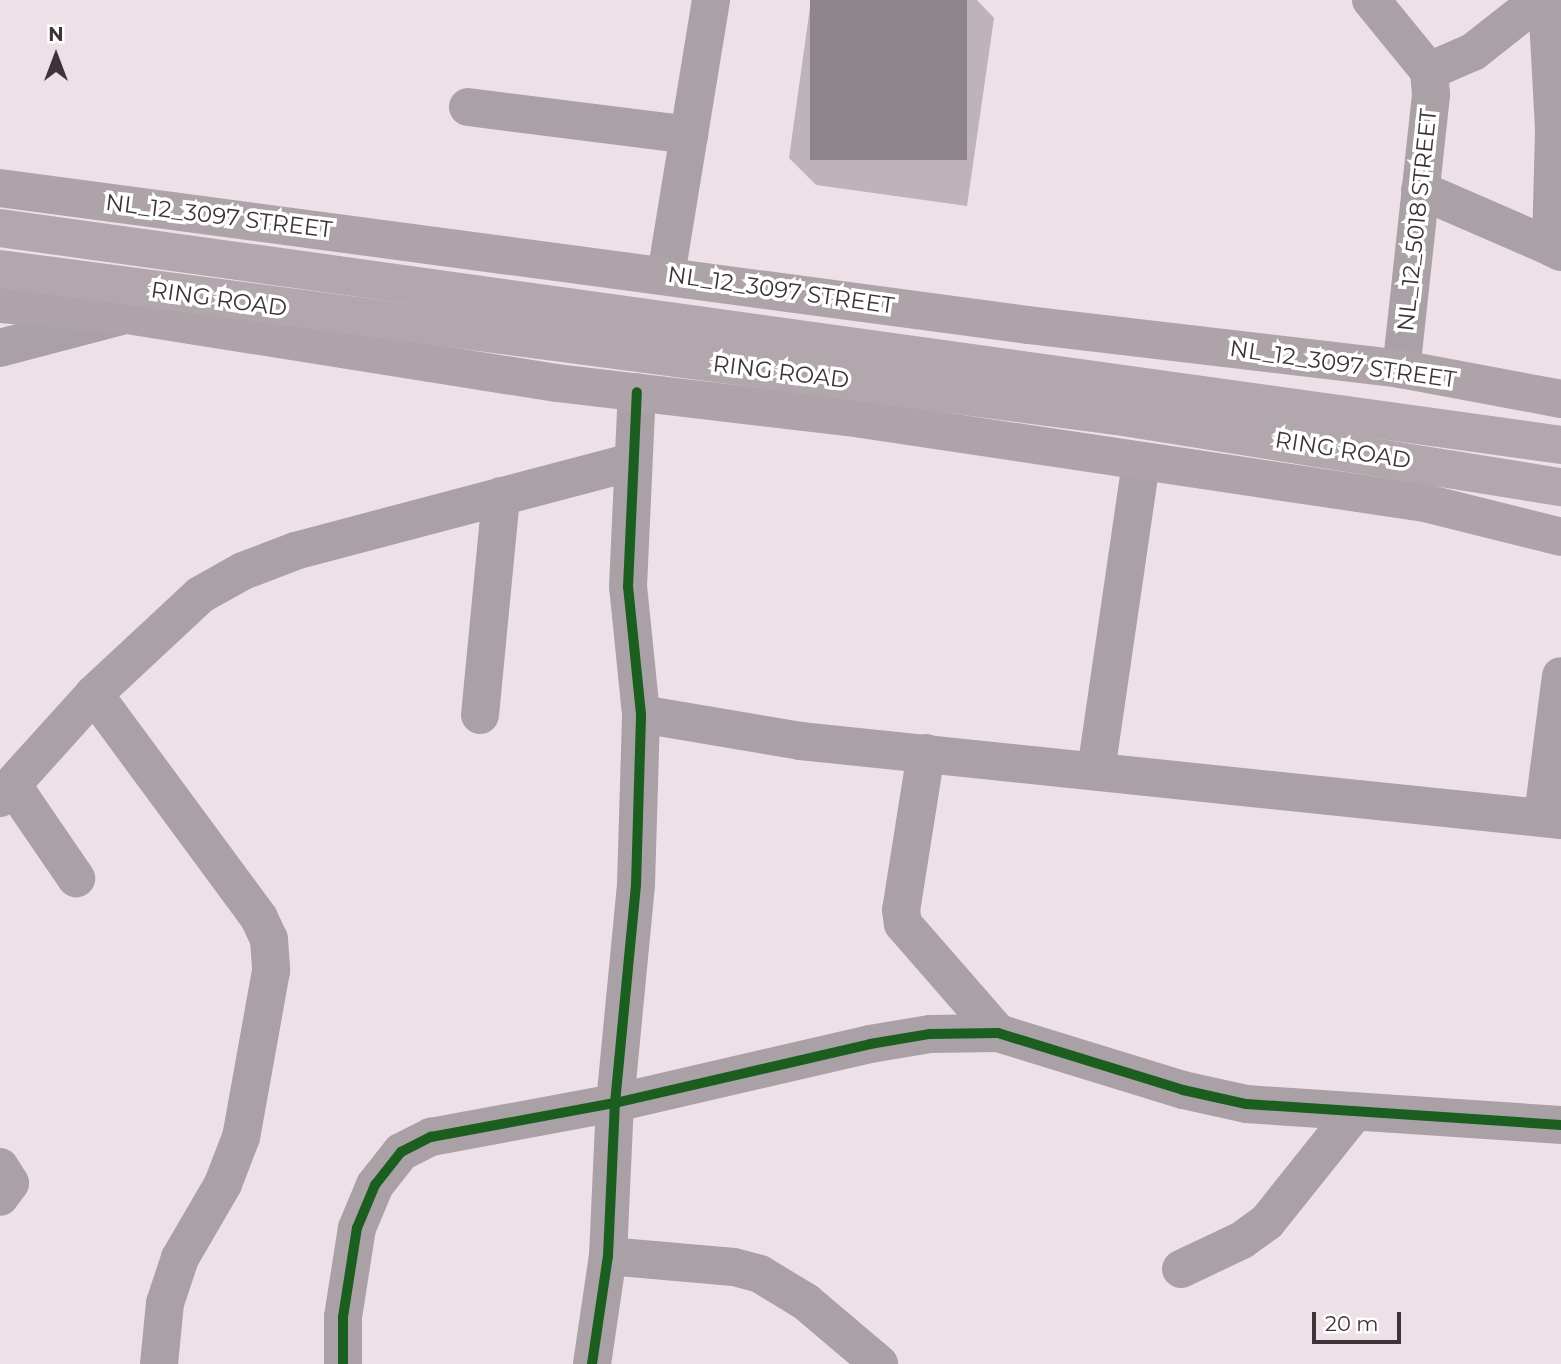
<!DOCTYPE html>
<style>
body{margin:0}
#map{position:relative;width:1561px;height:1364px;overflow:hidden;background:#eee0e7;font-family:Montserrat,sans-serif}
div>[style]{position:absolute}
.shadow>*{inset:0;background:#0003}
.building>*{inset:0;background:#8e858a;transform-origin:0 0}
.minor>*{height:38px;margin:-19px;padding:0 19px;transform-origin:19px;border-radius:19px;background:#aaa1a6}
.major>*{height:38px;margin:-19px;padding:0 19px;transform-origin:19px;border-radius:19px;background:#aea3a8}
.highway>*{height:38px;margin:-19px;padding:0 19px;transform-origin:19px;border-radius:19px;background:#b3a7ae}
.cycleway>*{height:10px;margin:-5px;padding:0 5px;transform-origin:5px;border-radius:5px;background:#1b5e20}
span{translate:-50% -50%;white-space:nowrap;text-align:center;line-height:1.15;-webkit-text-stroke:7px #fff;paint-order:stroke}
.street-label{font-size:23px;color:#3d3338}
.north{position:absolute;left:21px;top:21px;width:70px;height:70px;-webkit-text-stroke:5px #fff;paint-order:stroke;rotate:0deg;font-size:19px;font-weight:700;line-height:28px;text-align:center;color:#3d3338}
.north::after{content:'';display:block;margin:auto;width:24px;height:32px;background:#3d3338;clip-path:polygon(50% 0,100% 100%,50% 72%,0 100%)}
.scale{position:absolute;left:1312px;top:1312px;width:89px;height:32px;box-sizing:border-box;border:4px solid #3d3338;border-top:0;padding-left:9px;font-size:21px;line-height:24px;white-space:nowrap;color:#3d3338;-webkit-text-stroke:5px #fff;paint-order:stroke}
</style>
<div id="map">
<div class="shadow">
<i style="clip-path:polygon(811px 0,977px 0,994px 18px,967px 206px,816px 185px,789px 158px)"></i>
</div>
<div class="building">
<i style="left:810px;top:0;width:157px;height:160px"></i>
</div>
<div class="minor">
<i style="left:1371px;top:0;width:92px;rotate:50.8deg"></i>
<i style="left:1429px;top:71px;width:24px;rotate:85deg"></i>
<i style="left:1431px;top:95px;width:276px;rotate:96.2deg"></i>
<i style="left:1547px;top:0;width:131px;rotate:86.9deg"></i>
<i style="left:1554px;top:131px;width:116px;rotate:91.5deg"></i>
<i style="left:1551px;top:247px;width:11px;rotate:27deg"></i>
<i style="left:1429px;top:71px;width:48px;rotate:-23.4deg"></i>
<i style="left:1473px;top:52px;width:84px;rotate:-38.2deg"></i>
<i style="left:468px;top:107px;width:223px;rotate:7.2deg"></i>
<i style="left:1420px;top:190px;width:143px;rotate:23.5deg"></i>
<i style="left:666px;top:275px;width:279px;rotate:-80.7deg"></i>
<i style="left:0;top:348px;width:125px;rotate:-14.8deg"></i>
<i style="left:94px;top:694px;width:278px;rotate:53.6deg"></i>
<i style="left:259px;top:918px;width:23px;rotate:65deg"></i>
<i style="left:269px;top:939px;width:32px;rotate:86deg"></i>
<i style="left:271px;top:971px;width:169px;rotate:100.2deg"></i>
<i style="left:241px;top:1137px;width:50px;rotate:111deg"></i>
<i style="left:223px;top:1184px;width:86px;rotate:120.2deg"></i>
<i style="left:180px;top:1258px;width:47px;rotate:108.4deg"></i>
<i style="left:165px;top:1303px;width:61px;rotate:95.6deg"></i>
<i style="left:641px;top:714px;width:161px;rotate:9.6deg"></i>
<i style="left:800px;top:741px;width:765px;rotate:5.93deg"></i>
<i style="left:480px;top:715px;width:220px;rotate:-84.5deg"></i>
<i style="left:926px;top:753px;width:159px;rotate:99deg"></i>
<i style="left:901px;top:910px;width:14px;rotate:82deg"></i>
<i style="left:903px;top:924px;width:145px;rotate:48.9deg"></i>
<i style="left:1096px;top:771px;width:311px;rotate:-81.7deg"></i>
<i style="left:13px;top:786px;width:112px;rotate:55.6deg"></i>
<i style="left:0;top:798px;width:140px;rotate:-47.9deg"></i>
<i style="left:94px;top:694px;width:145px;rotate:-43deg"></i>
<i style="left:200px;top:595px;width:49px;rotate:-29.2deg"></i>
<i style="left:243px;top:571px;width:56px;rotate:-21deg"></i>
<i style="left:295px;top:551px;width:348px;rotate:-14.8deg"></i>
<i style="left:1543px;top:816px;width:141px;rotate:-82.7deg"></i>
<i style="left:0;top:1167px;width:19px;rotate:58deg"></i>
<i style="left:10px;top:1183px;width:17px;rotate:126deg"></i>
<i style="left:608px;top:1256px;width:126px;rotate:5deg"></i>
<i style="left:734px;top:1267px;width:27px;rotate:15deg"></i>
<i style="left:760px;top:1274px;width:54px;rotate:31.3deg"></i>
<i style="left:806px;top:1302px;width:96px;rotate:40.3deg"></i>
<i style="left:1181px;top:1269px;width:68px;rotate:-25.4deg"></i>
<i style="left:1242px;top:1240px;width:31px;rotate:-36deg"></i>
<i style="left:1267px;top:1222px;width:139px;rotate:-51.4deg"></i>
<i style="left:343px;top:1364px;width:47px;rotate:-90deg"></i>
<i style="left:343px;top:1317px;width:90px;rotate:-81.1deg"></i>
<i style="left:357px;top:1228px;width:47px;rotate:-67.3deg"></i>
<i style="left:375px;top:1185px;width:42px;rotate:-51.8deg"></i>
<i style="left:401px;top:1152px;width:34px;rotate:-27deg"></i>
<i style="left:431px;top:1137px;width:187px;rotate:-10.5deg"></i>
<i style="left:615px;top:1103px;width:262px;rotate:-13deg"></i>
<i style="left:870px;top:1044px;width:61px;rotate:-9.5deg"></i>
<i style="left:930px;top:1034px;width:68px;rotate:-0.8deg"></i>
<i style="left:998px;top:1033px;width:194px;rotate:17.1deg"></i>
<i style="left:1183px;top:1090px;width:65px;rotate:12.5deg"></i>
<i style="left:1246px;top:1104px;width:316px;rotate:3.8deg"></i>
<i style="left:592px;top:1364px;width:109px;rotate:-81.6deg"></i>
<i style="left:608px;top:1256px;width:153px;rotate:-87.4deg"></i>
<i style="left:615px;top:1103px;width:219px;rotate:-84.5deg"></i>
<i style="left:636px;top:885px;width:171px;rotate:-88.3deg"></i>
<i style="left:641px;top:714px;width:128px;rotate:-95.8deg"></i>
<i style="left:628px;top:587px;width:195px;rotate:-87.4deg"></i>
</div>
<div class="major">
<i style="left:0;top:188px;width:1037px;rotate:7.59deg"></i>
<i style="left:1028px;top:325px;width:376px;rotate:6.7deg"></i>
<i style="left:1401px;top:369px;width:163px;rotate:10.6deg"></i>
<i style="left:0;top:304px;width:127px;rotate:5deg"></i>
<i style="left:127px;top:315px;width:435px;rotate:9deg"></i>
<i style="left:557px;top:383px;width:293px;rotate:6.7deg"></i>
<i style="left:848px;top:417px;width:583px;rotate:8.48deg"></i>
<i style="left:1425px;top:503px;width:140px;rotate:14deg"></i>
</div>
<div class="highway">
<i style="left:0;top:228px;width:1576px;rotate:7.91deg"></i>
<i style="left:0;top:269px;width:1127px;rotate:7.5deg"></i>
<i style="left:1117px;top:416px;width:450px;rotate:9.1deg"></i>
</div>
<div class="cycleway">
<i style="left:343px;top:1364px;width:47px;rotate:-90deg"></i>
<i style="left:343px;top:1317px;width:90px;rotate:-81.1deg"></i>
<i style="left:357px;top:1228px;width:47px;rotate:-67.3deg"></i>
<i style="left:375px;top:1185px;width:42px;rotate:-51.8deg"></i>
<i style="left:401px;top:1152px;width:34px;rotate:-27deg"></i>
<i style="left:431px;top:1137px;width:187px;rotate:-10.5deg"></i>
<i style="left:615px;top:1103px;width:262px;rotate:-13deg"></i>
<i style="left:870px;top:1044px;width:61px;rotate:-9.5deg"></i>
<i style="left:930px;top:1034px;width:68px;rotate:-0.8deg"></i>
<i style="left:998px;top:1033px;width:194px;rotate:17.1deg"></i>
<i style="left:1183px;top:1090px;width:65px;rotate:12.5deg"></i>
<i style="left:1246px;top:1104px;width:316px;rotate:3.8deg"></i>
<i style="left:592px;top:1364px;width:109px;rotate:-81.6deg"></i>
<i style="left:608px;top:1256px;width:153px;rotate:-87.4deg"></i>
<i style="left:615px;top:1103px;width:219px;rotate:-84.5deg"></i>
<i style="left:636px;top:885px;width:171px;rotate:-88.3deg"></i>
<i style="left:641px;top:714px;width:128px;rotate:-95.8deg"></i>
<i style="left:628px;top:587px;width:195px;rotate:-87.4deg"></i>
</div>
<div class="street-label">
<span style="left:219px;top:216px;rotate:7deg">NL_12_3097 STREET</span>
<span style="left:1417px;top:220px;rotate:-84deg">NL_12_5018 STREET</span>
<span style="left:781px;top:290px;rotate:8deg">NL_12_3097 STREET</span>
<span style="left:219px;top:299px;rotate:8deg">RING ROAD</span>
<span style="left:1343px;top:364px;rotate:8deg">NL_12_3097 STREET</span>
<span style="left:781px;top:372px;rotate:7deg">RING ROAD</span>
<span style="left:1343px;top:450px;rotate:9deg">RING ROAD</span>
</div>
<div class="north">N</div>
<div class="scale">20 m</div>
</div>
